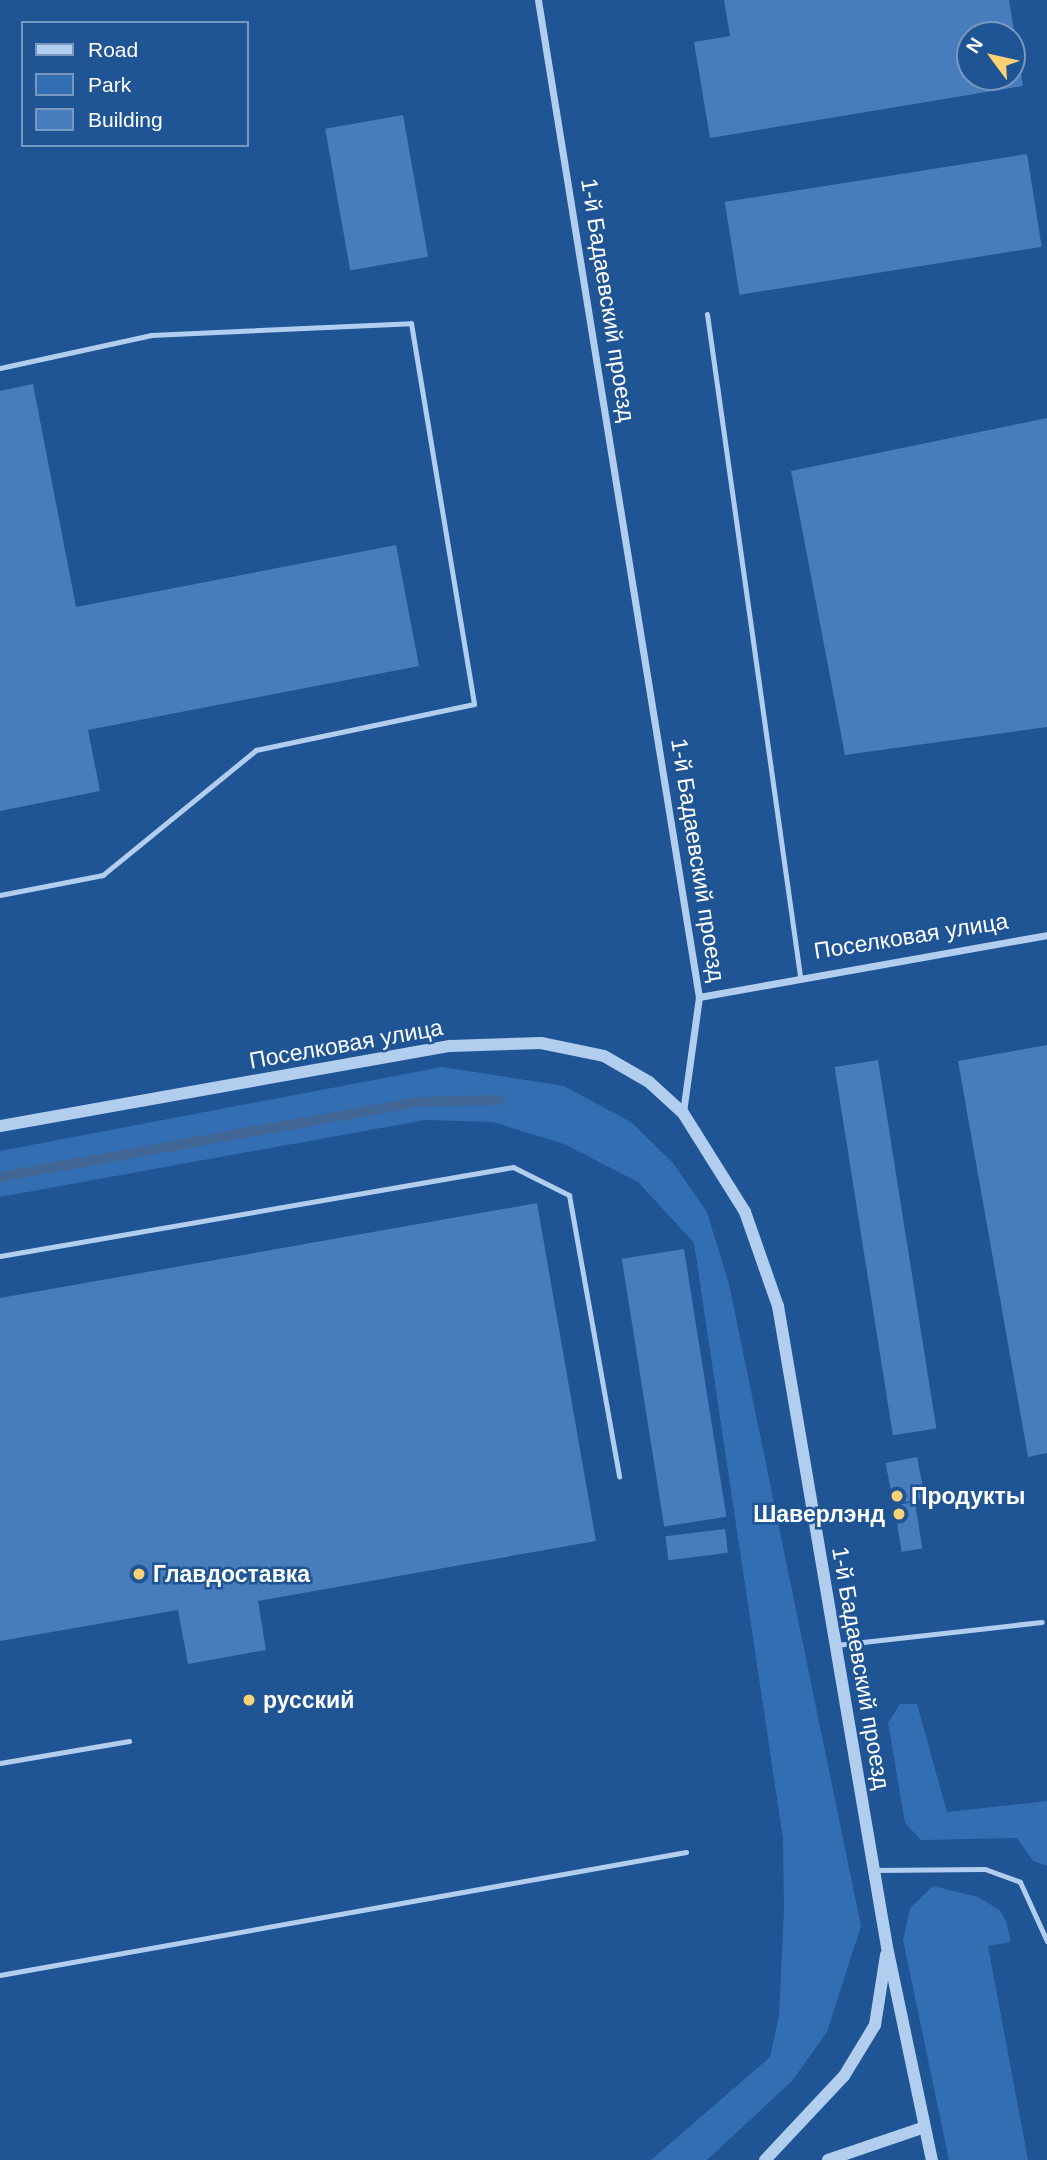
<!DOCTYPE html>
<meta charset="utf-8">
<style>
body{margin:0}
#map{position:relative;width:1047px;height:2160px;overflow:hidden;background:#1f5495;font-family:Helvetica,sans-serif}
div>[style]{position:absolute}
.green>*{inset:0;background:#336eb3}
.stream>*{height:10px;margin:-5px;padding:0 5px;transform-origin:5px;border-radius:5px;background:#416796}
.building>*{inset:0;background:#477dbc;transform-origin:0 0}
.service>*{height:5px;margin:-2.5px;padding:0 2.5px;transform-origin:2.5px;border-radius:2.5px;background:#b2ceef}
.minor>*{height:7px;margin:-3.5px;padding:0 3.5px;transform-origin:3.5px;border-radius:3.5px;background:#b2ceef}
.tertiary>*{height:12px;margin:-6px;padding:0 6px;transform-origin:6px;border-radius:6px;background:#b2ceef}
.dots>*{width:19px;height:19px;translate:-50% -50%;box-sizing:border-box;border:4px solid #1f5495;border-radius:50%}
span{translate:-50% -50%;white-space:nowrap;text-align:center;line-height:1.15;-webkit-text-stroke:5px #1f5495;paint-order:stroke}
.street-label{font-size:23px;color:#fff}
.poi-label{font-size:23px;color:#fff;font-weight:700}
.left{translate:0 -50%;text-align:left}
.right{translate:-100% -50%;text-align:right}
.legend{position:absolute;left:21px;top:21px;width:228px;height:126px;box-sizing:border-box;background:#1f5495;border:2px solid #7998bf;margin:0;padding:9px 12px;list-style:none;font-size:21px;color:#fff}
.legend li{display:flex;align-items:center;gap:14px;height:35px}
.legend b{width:35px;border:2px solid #7998bf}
.north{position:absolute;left:956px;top:21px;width:70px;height:70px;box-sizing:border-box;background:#1f5495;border:2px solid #7998bf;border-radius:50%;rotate:303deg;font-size:19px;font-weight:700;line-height:28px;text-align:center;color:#fff}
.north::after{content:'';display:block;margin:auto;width:24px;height:32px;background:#fdd272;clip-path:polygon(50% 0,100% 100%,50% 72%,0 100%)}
</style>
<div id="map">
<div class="green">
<i style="clip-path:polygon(442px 1067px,564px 1086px,631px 1122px,673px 1163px,707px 1212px,729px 1284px,861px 1926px,827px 2032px,792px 2081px,707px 2160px,651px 2160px,770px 2057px,779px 2016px,784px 1909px,783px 1839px,694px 1243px,638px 1182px,564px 1144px,493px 1122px,425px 1120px,0 1197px,0 1151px)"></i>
<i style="clip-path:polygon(900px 1704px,917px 1704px,947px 1812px,1047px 1801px,1047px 1866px,1033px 1861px,1017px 1838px,921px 1840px,905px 1823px,888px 1723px)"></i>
<i style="clip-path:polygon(933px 1886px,978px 1897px,1000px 1910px,1006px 1921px,1011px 1942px,988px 1946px,1028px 2160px,949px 2160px,903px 1940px,910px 1908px)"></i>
</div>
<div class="stream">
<i style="left:0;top:1177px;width:423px;rotate:-10.2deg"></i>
<i style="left:416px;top:1102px;width:84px;rotate:-1.4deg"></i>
</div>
<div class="building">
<i style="clip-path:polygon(evenodd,724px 0,1009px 0,1023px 86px,710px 138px,694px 42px,730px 36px,724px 0,970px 35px,1012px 35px,1012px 77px,970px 77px,970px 35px)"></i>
<i style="left:403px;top:115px;width:144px;height:79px;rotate:80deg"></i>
<i style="left:1027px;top:154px;width:94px;height:306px;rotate:81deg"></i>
<i style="clip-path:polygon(33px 384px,76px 607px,396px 545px,419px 666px,88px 730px,100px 791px,0 811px,0 391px)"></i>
<i style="clip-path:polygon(1047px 418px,1047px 727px,845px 755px,791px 471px)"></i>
<i style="clip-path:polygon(1047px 1045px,1047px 1453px,1028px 1457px,958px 1061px)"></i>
<i style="left:878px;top:1060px;width:373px;height:44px;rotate:81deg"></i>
<i style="clip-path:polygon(537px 1203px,596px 1541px,258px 1601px,266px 1650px,188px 1664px,178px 1610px,0 1641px,0 1298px)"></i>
<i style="left:684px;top:1249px;width:271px;height:63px;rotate:81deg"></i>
<i style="left:917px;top:1457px;width:42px;height:32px;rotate:79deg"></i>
<i style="left:915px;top:1502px;width:47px;height:21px;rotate:81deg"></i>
<i style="left:725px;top:1529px;width:24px;height:60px;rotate:83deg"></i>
</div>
<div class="service">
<i style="left:707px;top:314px;width:669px;rotate:82deg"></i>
<i style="left:0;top:368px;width:155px;rotate:-12.3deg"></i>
<i style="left:151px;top:335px;width:260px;rotate:-2.6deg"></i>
<i style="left:411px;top:323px;width:386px;rotate:80.6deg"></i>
<i style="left:474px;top:704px;width:223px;rotate:168.1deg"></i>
<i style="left:256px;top:750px;width:198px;rotate:140.8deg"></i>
<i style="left:103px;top:875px;width:105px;rotate:169deg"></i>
<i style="left:0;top:1256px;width:521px;rotate:-9.84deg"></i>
<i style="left:513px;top:1167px;width:63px;rotate:26.6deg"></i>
<i style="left:569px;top:1195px;width:286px;rotate:79.9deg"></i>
<i style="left:836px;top:1645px;width:207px;rotate:-6.4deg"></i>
<i style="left:0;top:1763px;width:131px;rotate:-9.7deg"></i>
<i style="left:874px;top:1870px;width:111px;rotate:-0.5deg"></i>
<i style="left:985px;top:1869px;width:37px;rotate:20deg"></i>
<i style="left:1020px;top:1882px;width:65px;rotate:65.4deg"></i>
<i style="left:0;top:1975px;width:697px;rotate:-10.17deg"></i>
</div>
<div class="minor">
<i style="left:538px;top:0;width:1010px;rotate:80.83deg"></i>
<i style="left:699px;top:997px;width:116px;rotate:97.9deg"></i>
<i style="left:699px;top:997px;width:353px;rotate:-10.1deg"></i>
</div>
<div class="tertiary">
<i style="left:0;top:1126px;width:457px;rotate:-10.1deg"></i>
<i style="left:450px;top:1046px;width:91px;rotate:-1.9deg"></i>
<i style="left:541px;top:1043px;width:64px;rotate:11.7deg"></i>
<i style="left:604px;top:1056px;width:52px;rotate:30deg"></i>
<i style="left:649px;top:1082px;width:46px;rotate:42.4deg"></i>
<i style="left:683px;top:1113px;width:117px;rotate:57.9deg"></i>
<i style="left:745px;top:1212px;width:100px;rotate:70.7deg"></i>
<i style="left:778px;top:1306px;width:650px;rotate:80.35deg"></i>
<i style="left:887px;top:1947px;width:218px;rotate:78.1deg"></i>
<i style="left:765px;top:2160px;width:115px;rotate:-46.8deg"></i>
<i style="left:844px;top:2076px;width:60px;rotate:-58.7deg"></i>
<i style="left:875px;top:2025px;width:71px;rotate:-81.1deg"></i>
<i style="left:828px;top:2160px;width:102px;rotate:-18.8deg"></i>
</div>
<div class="dots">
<i style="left:897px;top:1496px;background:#fdd272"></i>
<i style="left:899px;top:1514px;background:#fdd272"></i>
<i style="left:139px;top:1574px;background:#fdd272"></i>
<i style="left:249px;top:1700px;background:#fdd272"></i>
</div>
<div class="street-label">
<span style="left:608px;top:300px;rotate:81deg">1-й Бадаевский проезд</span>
<span style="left:698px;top:860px;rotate:81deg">1-й Бадаевский проезд</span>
<span style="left:911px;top:936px;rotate:-9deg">Поселковая улица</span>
<span style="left:346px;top:1044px;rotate:-10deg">Поселковая улица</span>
<span style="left:861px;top:1668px;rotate:80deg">1-й Бадаевский проезд</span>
</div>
<div class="poi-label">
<span class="left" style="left:911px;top:1496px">Продукты</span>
<span class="right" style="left:885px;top:1514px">Шаверлэнд</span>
<span class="left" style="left:153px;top:1574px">Главдоставка</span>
<span class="left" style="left:263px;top:1700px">русский</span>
</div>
<ul class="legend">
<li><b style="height:9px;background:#b2ceef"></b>Road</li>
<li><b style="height:19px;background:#336eb3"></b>Park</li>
<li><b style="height:19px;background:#477dbc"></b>Building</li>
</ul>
<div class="north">N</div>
</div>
